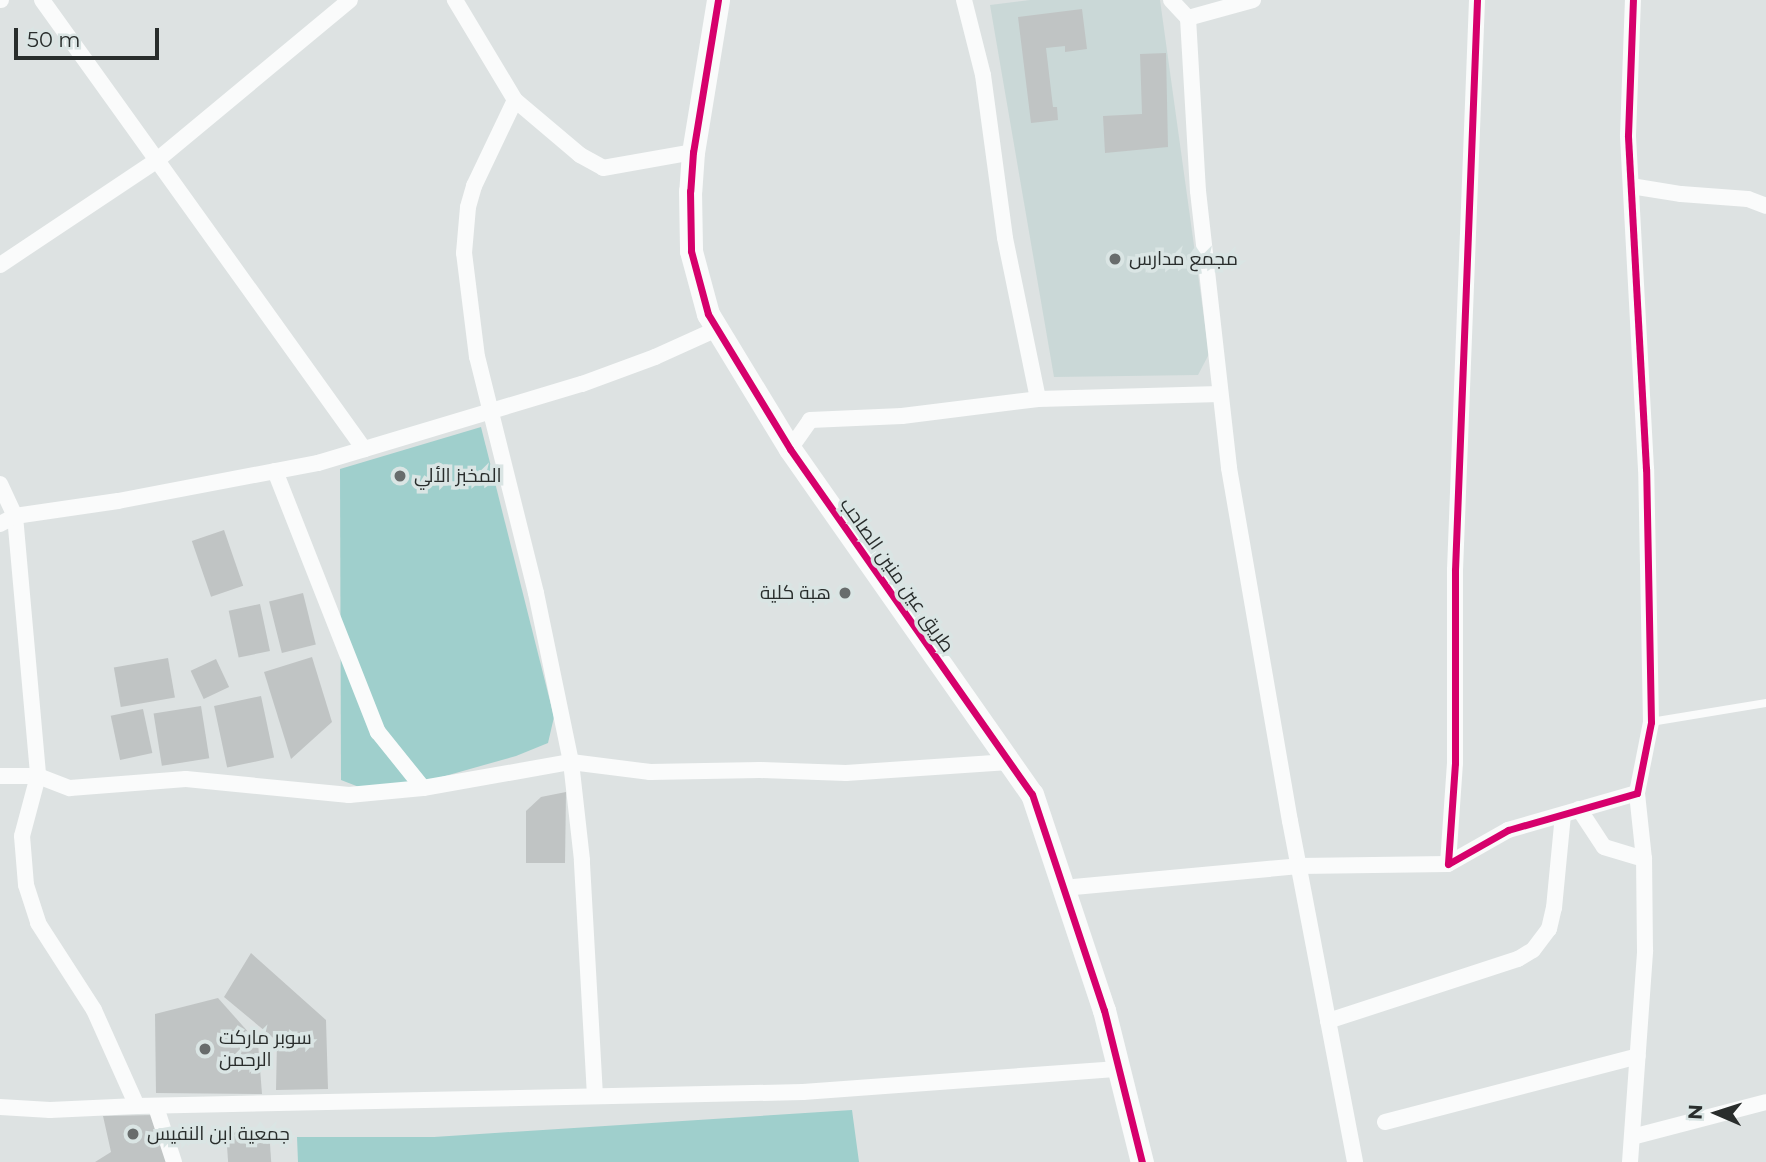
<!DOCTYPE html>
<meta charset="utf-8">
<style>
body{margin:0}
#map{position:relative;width:1766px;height:1162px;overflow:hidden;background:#dde2e2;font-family:Montserrat,Cairo,sans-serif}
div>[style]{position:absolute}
.built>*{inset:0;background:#cad8d7}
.green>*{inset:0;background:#9fcfcc}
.building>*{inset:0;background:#c0c4c4;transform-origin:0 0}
.service>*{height:8px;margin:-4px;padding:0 4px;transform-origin:4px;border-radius:4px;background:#fafbfb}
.minor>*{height:16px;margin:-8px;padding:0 8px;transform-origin:8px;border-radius:8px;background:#fafbfb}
.secondary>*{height:23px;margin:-11.5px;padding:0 11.5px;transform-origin:11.5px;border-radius:11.5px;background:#fafbfb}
.cycleway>*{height:7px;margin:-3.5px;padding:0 3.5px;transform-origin:3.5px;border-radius:3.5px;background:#d6006c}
.dots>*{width:19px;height:19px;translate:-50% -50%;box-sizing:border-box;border:4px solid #dae5e4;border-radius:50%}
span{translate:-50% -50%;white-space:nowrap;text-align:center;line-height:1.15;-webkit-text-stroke:7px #dae5e4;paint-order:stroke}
.poi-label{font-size:19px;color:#292d2c}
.left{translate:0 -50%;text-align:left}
.right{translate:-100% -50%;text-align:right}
.street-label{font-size:19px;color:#292d2c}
.north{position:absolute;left:1682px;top:1078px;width:70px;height:70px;-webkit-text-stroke:5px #dae5e4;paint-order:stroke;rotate:273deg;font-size:19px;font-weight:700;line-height:28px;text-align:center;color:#292d2c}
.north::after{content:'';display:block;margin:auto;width:24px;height:32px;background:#292d2c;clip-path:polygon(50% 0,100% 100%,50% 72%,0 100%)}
.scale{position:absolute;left:14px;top:28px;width:145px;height:32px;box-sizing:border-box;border:4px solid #292d2c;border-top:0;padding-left:9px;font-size:21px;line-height:24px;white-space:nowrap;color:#292d2c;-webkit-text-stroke:5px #dae5e4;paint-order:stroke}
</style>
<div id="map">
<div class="built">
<i style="clip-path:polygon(1030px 0,1160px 0,1209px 354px,1198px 375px,1054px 377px,990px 5px)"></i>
</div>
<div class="green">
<i style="clip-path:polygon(481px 427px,554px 717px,548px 743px,516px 756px,431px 780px,359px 787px,341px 780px,340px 469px)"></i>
<i style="clip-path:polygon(852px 1110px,859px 1162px,298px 1162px,297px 1137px,434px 1137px)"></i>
</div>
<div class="building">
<i style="clip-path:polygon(1082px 9px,1087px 49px,1065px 52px,1065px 46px,1046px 48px,1053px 107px,1057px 107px,1058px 120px,1031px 123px,1018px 17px)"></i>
<i style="clip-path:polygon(1166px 53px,1168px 147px,1105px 153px,1103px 116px,1142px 114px,1140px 54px)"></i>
<i style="left:224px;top:530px;width:59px;height:34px;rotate:71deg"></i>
<i style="left:303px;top:593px;width:53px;height:35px;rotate:76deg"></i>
<i style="left:260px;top:604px;width:48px;height:32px;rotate:78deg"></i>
<i style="clip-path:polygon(312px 657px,332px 722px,291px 759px,264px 672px)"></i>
<i style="left:168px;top:658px;width:40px;height:55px;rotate:80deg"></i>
<i style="left:216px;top:659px;width:31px;height:28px;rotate:65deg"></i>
<i style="left:261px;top:696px;width:63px;height:48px;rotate:78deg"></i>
<i style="left:201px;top:706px;width:53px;height:48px;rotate:81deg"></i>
<i style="left:143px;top:709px;width:45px;height:33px;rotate:78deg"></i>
<i style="clip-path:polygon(566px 792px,565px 863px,526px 863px,526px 811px,541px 797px)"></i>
<i style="clip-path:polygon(251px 953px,326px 1020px,328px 1089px,276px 1090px,277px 1041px,224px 997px)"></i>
<i style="clip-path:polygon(218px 998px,258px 1043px,262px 1094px,156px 1093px,155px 1014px)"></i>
<i style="clip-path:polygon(155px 1115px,167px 1162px,95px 1162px,111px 1152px,103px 1116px)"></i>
<i style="left:269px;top:1130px;width:32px;height:43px;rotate:86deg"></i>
</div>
<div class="service">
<i style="left:1651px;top:722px;width:117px;rotate:-9.4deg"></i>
</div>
<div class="minor">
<i style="left:0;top:0;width:1px"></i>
<i style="left:42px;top:0;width:553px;rotate:54.35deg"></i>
<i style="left:964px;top:0;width:77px;rotate:75.8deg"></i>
<i style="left:983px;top:75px;width:164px;rotate:82.3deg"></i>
<i style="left:1005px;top:238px;width:164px;rotate:78.4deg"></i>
<i style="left:1171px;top:0;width:25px;rotate:47deg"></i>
<i style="left:1253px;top:0;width:67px;rotate:164.5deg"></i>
<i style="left:1188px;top:18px;width:173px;rotate:86.7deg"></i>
<i style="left:1198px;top:191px;width:279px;rotate:83.6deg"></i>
<i style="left:1229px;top:468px;width:358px;rotate:80.2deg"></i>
<i style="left:1290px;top:821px;width:347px;rotate:79.2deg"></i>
<i style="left:1477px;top:0;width:570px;rotate:92.21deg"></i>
<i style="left:1455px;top:570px;width:193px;rotate:90deg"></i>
<i style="left:1455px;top:763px;width:101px;rotate:94deg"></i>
<i style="left:1448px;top:864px;width:69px;rotate:-29.5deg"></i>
<i style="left:1508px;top:830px;width:134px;rotate:-16deg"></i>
<i style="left:1637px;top:793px;width:72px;rotate:-78.8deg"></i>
<i style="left:1651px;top:722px;width:253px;rotate:-91.1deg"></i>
<i style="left:1646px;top:469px;width:334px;rotate:-93.1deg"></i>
<i style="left:1628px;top:135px;width:135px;rotate:-87.9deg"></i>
<i style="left:515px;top:100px;width:85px;rotate:40.2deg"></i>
<i style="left:580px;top:155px;width:26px;rotate:29deg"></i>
<i style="left:603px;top:168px;width:91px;rotate:-10.1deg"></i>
<i style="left:1631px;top:186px;width:51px;rotate:9.1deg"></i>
<i style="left:1681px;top:194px;width:67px;rotate:4.3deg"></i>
<i style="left:1748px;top:199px;width:19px;rotate:21deg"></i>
<i style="left:0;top:265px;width:187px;rotate:-33.7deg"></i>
<i style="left:156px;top:161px;width:252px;rotate:-39.7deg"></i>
<i style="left:790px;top:449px;width:35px;rotate:-55deg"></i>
<i style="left:810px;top:420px;width:92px;rotate:-2.5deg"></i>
<i style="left:902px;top:416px;width:137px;rotate:-7.1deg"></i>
<i style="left:1038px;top:399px;width:182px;rotate:-1.6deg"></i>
<i style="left:275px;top:471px;width:281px;rotate:68.5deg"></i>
<i style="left:378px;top:732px;width:72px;rotate:51.2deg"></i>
<i style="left:0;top:484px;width:35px;rotate:65deg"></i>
<i style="left:15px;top:516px;width:261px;rotate:84.9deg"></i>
<i style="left:38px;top:776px;width:34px;rotate:21deg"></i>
<i style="left:70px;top:788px;width:116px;rotate:-4.4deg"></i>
<i style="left:186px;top:779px;width:164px;rotate:5.6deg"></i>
<i style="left:349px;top:795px;width:74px;rotate:-5.4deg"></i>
<i style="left:423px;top:788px;width:150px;rotate:-10deg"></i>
<i style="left:571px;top:762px;width:173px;rotate:-101.7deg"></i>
<i style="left:536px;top:593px;width:243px;rotate:-104deg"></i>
<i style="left:477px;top:357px;width:105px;rotate:-97.1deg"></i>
<i style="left:464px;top:253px;width:46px;rotate:-85deg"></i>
<i style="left:468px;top:207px;width:22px;rotate:-74deg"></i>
<i style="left:474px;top:186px;width:95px;rotate:-64.5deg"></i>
<i style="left:515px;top:100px;width:117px;rotate:-121deg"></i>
<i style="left:0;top:524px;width:17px;rotate:-28deg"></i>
<i style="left:15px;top:516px;width:104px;rotate:-8.3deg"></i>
<i style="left:118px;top:501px;width:204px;rotate:-10.8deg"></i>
<i style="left:318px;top:463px;width:276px;rotate:-16.7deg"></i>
<i style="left:582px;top:384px;width:78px;rotate:-20.3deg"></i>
<i style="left:655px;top:357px;width:68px;rotate:-24.3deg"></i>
<i style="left:0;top:776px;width:38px"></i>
<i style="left:38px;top:776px;width:62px;rotate:104.9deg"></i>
<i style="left:22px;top:836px;width:49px;rotate:85.3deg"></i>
<i style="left:26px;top:885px;width:40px;rotate:72deg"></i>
<i style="left:38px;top:923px;width:103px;rotate:57.2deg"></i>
<i style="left:94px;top:1010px;width:105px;rotate:65.9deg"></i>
<i style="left:137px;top:1106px;width:666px;rotate:-1.2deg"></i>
<i style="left:803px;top:1092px;width:316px;rotate:-4.2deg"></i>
<i style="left:1579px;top:809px;width:45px;rotate:56.7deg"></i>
<i style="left:1604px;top:847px;width:42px;rotate:16.7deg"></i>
<i style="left:1063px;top:888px;width:237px;rotate:-5.3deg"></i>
<i style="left:1299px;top:866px;width:149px;rotate:-0.8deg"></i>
<i style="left:1328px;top:1021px;width:200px;rotate:-18.1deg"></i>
<i style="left:1518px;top:959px;width:17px;rotate:-31deg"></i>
<i style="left:1533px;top:950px;width:26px;rotate:-53deg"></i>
<i style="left:1549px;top:929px;width:22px;rotate:-77deg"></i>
<i style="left:1554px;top:908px;width:94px;rotate:-84.5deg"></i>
<i style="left:595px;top:1096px;width:236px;rotate:-93.2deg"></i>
<i style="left:582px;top:860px;width:99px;rotate:-96.4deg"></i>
<i style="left:571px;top:762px;width:80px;rotate:7.2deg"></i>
<i style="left:650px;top:772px;width:110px;rotate:-1deg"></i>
<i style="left:760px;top:770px;width:86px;rotate:2deg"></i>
<i style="left:846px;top:773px;width:163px;rotate:-3.9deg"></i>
<i style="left:0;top:1107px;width:50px;rotate:3.4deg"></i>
<i style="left:50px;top:1110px;width:87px;rotate:-2.6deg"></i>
<i style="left:156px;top:1107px;width:58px;rotate:71.9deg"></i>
<i style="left:1385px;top:1122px;width:261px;rotate:-14.6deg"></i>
<i style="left:1632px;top:1137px;width:138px;rotate:-14.6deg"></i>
<i style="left:1630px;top:1162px;width:212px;rotate:-85.9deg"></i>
<i style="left:1645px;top:951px;width:92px;rotate:-90.6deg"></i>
<i style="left:1644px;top:859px;width:66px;rotate:-96.1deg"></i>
</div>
<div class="secondary">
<i style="left:718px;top:0;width:154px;rotate:99.3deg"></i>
<i style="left:693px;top:152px;width:39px;rotate:94deg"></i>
<i style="left:690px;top:191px;width:60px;rotate:89deg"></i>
<i style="left:691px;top:251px;width:65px;rotate:74.9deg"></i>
<i style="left:708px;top:314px;width:158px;rotate:58.7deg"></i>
<i style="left:790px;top:449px;width:421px;rotate:55deg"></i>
<i style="left:1032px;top:794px;width:228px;rotate:71.6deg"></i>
<i style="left:1104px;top:1010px;width:157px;rotate:76deg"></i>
</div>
<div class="cycleway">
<i style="left:718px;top:0;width:154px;rotate:99.3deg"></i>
<i style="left:693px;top:152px;width:39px;rotate:94deg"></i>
<i style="left:690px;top:191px;width:60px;rotate:89deg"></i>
<i style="left:691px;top:251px;width:65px;rotate:74.9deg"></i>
<i style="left:708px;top:314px;width:158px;rotate:58.7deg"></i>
<i style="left:790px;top:449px;width:421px;rotate:55deg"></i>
<i style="left:1032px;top:794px;width:228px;rotate:71.6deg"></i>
<i style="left:1104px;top:1010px;width:157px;rotate:76deg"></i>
<i style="left:1477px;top:0;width:570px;rotate:92.21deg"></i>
<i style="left:1455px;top:570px;width:193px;rotate:90deg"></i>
<i style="left:1455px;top:763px;width:101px;rotate:94deg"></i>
<i style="left:1448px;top:864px;width:69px;rotate:-29.5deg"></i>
<i style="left:1508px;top:830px;width:134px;rotate:-16deg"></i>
<i style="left:1637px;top:793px;width:72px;rotate:-78.8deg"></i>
<i style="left:1651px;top:722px;width:253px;rotate:-91.1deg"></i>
<i style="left:1646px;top:469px;width:334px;rotate:-93.1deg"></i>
<i style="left:1628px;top:135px;width:135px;rotate:-87.9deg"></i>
</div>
<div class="dots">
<i style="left:1115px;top:259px;background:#686c6c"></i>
<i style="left:400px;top:476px;background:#686c6c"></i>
<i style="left:845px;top:593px;background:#686c6c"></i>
<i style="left:205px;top:1049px;background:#686c6c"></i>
<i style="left:133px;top:1134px;background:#686c6c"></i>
</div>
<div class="poi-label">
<span class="left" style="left:1129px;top:259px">مجمع مدارس</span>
<span class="left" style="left:414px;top:476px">المخبز الألي</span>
<span class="right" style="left:831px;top:593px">هبة كلية</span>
<span class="left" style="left:219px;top:1049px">سوبر ماركت<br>الرحمن</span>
<span class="left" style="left:147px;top:1134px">جمعية ابن النفيس</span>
</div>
<div class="street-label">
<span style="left:897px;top:575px;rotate:55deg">طريق عين منين الصاحب</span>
</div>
<div class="north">N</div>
<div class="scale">50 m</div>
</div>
